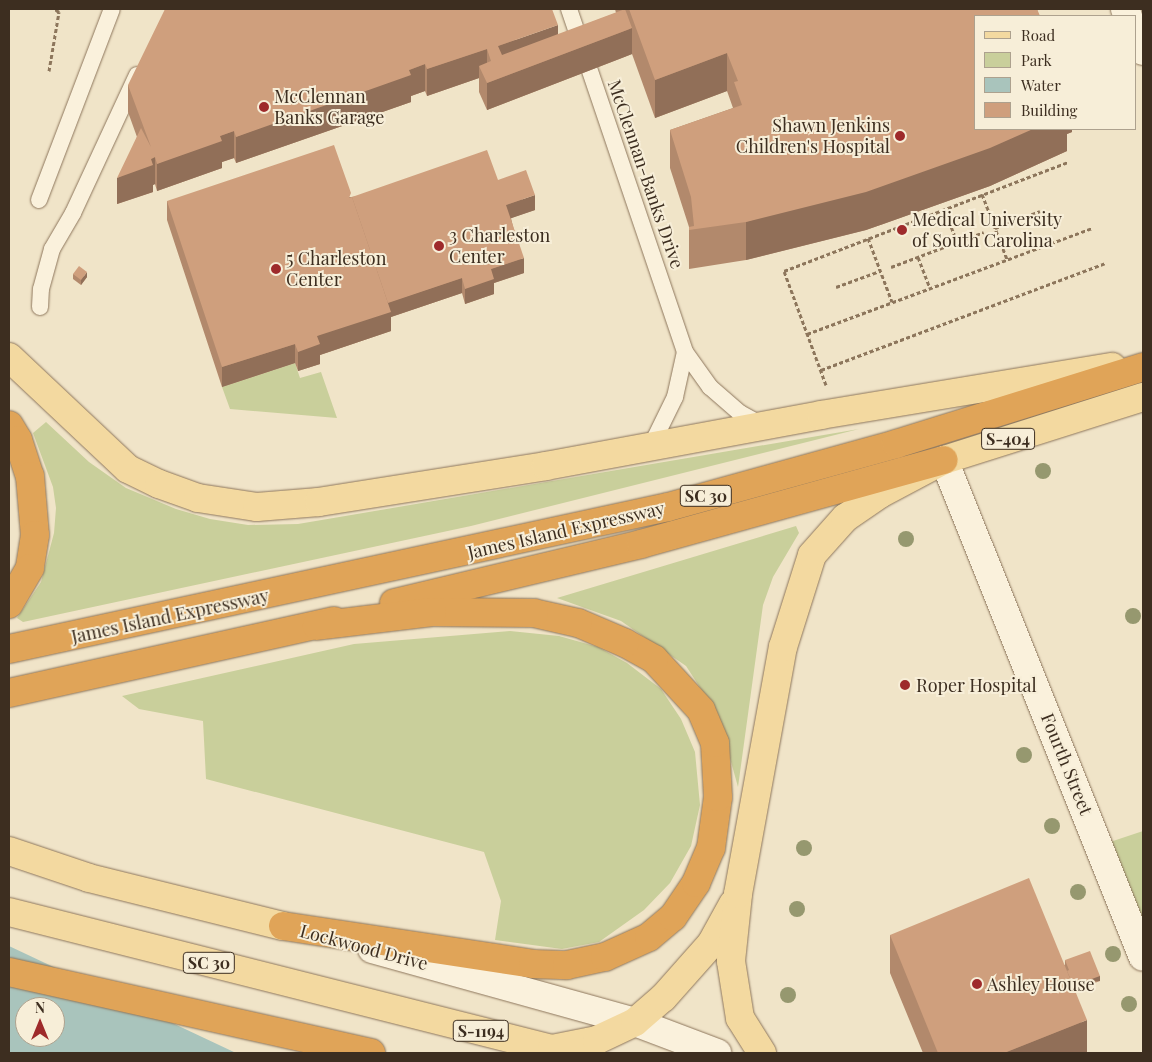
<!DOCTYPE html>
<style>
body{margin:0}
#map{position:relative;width:1152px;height:1062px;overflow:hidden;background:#f0e4c8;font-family:"Playfair Display",serif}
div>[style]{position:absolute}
.green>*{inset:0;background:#c9cf9b}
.water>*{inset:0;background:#a9c4bc}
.path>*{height:3px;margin-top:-1.5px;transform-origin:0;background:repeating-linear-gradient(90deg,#8d765c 0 4px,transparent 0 6.5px)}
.roads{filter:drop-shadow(0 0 1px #8d765c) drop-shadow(0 0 1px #8d765c)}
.lane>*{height:16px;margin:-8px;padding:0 8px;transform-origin:8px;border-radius:8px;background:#faf1dc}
.street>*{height:28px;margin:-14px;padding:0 14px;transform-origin:14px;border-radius:14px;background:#faf1dc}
.secondary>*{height:28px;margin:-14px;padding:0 14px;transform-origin:14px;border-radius:14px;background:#faf1dc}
.primary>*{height:28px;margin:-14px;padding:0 14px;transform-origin:14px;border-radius:14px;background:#f3d9a0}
.highway>*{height:28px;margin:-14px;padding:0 14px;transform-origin:14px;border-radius:14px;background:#e0a458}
.trees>*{width:16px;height:16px;margin:-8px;border-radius:50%;background:#96986f}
.wall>*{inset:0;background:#b2896c}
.shaded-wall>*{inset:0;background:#916f58;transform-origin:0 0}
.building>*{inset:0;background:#cf9f7d;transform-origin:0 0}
.dots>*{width:14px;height:14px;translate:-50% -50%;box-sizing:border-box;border:2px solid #f7eed8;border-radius:50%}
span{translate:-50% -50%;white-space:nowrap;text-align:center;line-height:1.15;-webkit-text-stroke:4px #f7eed8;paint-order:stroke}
.shield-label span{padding:1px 4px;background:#f7eed8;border:1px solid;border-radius:4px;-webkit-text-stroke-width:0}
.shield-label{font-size:16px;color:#3d2e20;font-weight:700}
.poi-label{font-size:18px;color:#3d2e20}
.left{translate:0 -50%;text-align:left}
.right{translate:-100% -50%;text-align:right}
.street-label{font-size:18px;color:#3d2e20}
.frame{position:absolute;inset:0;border:10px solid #3d2e20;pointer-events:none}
.legend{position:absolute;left:974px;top:15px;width:162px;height:115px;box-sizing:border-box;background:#f7eed8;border:1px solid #ada18e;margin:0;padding:6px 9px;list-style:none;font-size:15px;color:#3d2e20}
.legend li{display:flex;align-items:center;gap:10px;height:25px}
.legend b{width:25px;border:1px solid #ada18e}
.north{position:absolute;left:15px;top:997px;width:50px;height:50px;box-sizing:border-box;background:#f7eed8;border:1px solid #ada18e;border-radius:50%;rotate:0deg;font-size:14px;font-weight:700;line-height:20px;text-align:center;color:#3d2e20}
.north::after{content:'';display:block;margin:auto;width:18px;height:22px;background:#9e2a2b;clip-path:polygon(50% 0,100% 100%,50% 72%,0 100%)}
</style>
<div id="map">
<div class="green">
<i style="clip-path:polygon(295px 363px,300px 378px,321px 372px,337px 418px,230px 409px,222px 387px)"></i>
<i style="clip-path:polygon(46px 422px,89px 462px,126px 488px,176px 509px,210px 519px,248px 525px,298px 524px,859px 429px,471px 526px,23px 622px,17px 618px,41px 582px,54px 533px,56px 508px,53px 487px,33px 433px)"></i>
<i style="clip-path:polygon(796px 526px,799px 533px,773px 577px,763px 605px,738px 787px,718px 715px,686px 666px,621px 621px,557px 598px)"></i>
<i style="clip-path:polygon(510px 631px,559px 636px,598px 647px,627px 663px,661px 689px,681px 719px,695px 752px,700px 805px,691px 846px,670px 883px,644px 910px,599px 942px,562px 949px,495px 940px,501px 901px,484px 852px,206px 779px,203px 721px,139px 709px,122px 696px,354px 644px)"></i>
<i style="clip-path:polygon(1143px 831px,1143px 926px,1110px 842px)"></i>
</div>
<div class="water">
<i style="clip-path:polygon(evenodd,9px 946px,236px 1053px,9px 1053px,9px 946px,25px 1007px,55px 1007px,55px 1037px,25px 1037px,25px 1007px)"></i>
</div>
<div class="path">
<i style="left:49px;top:71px;width:60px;rotate:-80.4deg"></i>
<i style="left:59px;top:12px;width:5px;rotate:-143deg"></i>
<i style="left:982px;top:194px;width:70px;rotate:69deg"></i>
<i style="left:944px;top:209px;width:35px;rotate:68deg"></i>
<i style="left:995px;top:228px;width:48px;rotate:-20.7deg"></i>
<i style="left:868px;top:238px;width:68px;rotate:69.4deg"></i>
<i style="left:918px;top:257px;width:33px;rotate:69deg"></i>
<i style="left:891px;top:267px;width:99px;rotate:-20.6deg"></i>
<i style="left:836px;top:287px;width:47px;rotate:-20deg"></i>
<i style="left:807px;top:334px;width:304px;rotate:-20.4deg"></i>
<i style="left:821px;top:370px;width:303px;rotate:-20.6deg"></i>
<i style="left:826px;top:385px;width:121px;rotate:-110.2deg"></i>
<i style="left:784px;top:271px;width:304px;rotate:-21deg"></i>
</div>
<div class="roads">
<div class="lane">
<i style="left:569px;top:9px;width:362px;rotate:71.3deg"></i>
<i style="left:39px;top:200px;width:204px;rotate:-69.1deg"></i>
<i style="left:40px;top:307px;width:18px;rotate:-87deg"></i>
<i style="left:41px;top:289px;width:41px;rotate:-74.6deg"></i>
<i style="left:52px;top:249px;width:42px;rotate:-59.7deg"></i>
<i style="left:73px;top:213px;width:152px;rotate:-65.1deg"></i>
<i style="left:651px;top:446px;width:55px;rotate:-63.9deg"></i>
<i style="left:675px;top:397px;width:46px;rotate:-77.5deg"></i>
<i style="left:685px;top:352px;width:43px;rotate:54.5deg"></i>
<i style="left:710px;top:387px;width:40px;rotate:41deg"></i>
<i style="left:740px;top:413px;width:26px;rotate:29deg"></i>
</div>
<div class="street">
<i style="left:944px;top:460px;width:535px;rotate:68.18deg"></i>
</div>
<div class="secondary">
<i style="left:1125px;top:9px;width:8px;rotate:67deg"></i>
<i style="left:1136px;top:31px;width:21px;rotate:71deg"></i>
<i style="left:372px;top:949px;width:273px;rotate:15.5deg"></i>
<i style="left:635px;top:1022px;width:88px;rotate:20.7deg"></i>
</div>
<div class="primary">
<i style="left:9px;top:357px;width:163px;rotate:43.3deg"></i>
<i style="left:128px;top:469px;width:34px;rotate:26deg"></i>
<i style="left:159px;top:484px;width:41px;rotate:19.7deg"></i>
<i style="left:198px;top:498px;width:60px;rotate:8.7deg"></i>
<i style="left:257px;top:507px;width:62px;rotate:-4.6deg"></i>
<i style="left:319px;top:502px;width:230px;rotate:-9deg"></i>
<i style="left:546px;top:466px;width:280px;rotate:-10.5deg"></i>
<i style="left:821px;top:415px;width:295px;rotate:-9.4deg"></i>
<i style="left:9px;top:851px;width:84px;rotate:18.6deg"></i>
<i style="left:89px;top:878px;width:200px;rotate:13.9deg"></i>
<i style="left:9px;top:912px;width:560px;rotate:14.16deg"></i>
<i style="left:552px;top:1049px;width:46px;rotate:-11.3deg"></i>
<i style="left:597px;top:1040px;width:42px;rotate:-25.3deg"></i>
<i style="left:635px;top:1022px;width:37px;rotate:-41deg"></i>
<i style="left:663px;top:998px;width:72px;rotate:-48.4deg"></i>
<i style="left:711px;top:944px;width:46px;rotate:-61.2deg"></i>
<i style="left:762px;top:1053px;width:41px;rotate:-122.2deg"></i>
<i style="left:740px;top:1018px;width:58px;rotate:-99deg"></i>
<i style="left:731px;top:961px;width:67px;rotate:-84deg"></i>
<i style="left:738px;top:894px;width:251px;rotate:-79.7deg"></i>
<i style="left:783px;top:647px;width:96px;rotate:-72.5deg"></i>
<i style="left:812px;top:555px;width:50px;rotate:-48.3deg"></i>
<i style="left:845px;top:518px;width:42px;rotate:-34.4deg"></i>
<i style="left:880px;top:494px;width:72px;rotate:-28deg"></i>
<i style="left:944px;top:460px;width:209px;rotate:-17.6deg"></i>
</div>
<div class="highway">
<i style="left:9px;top:425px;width:17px;rotate:59deg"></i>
<i style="left:18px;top:440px;width:38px;rotate:72deg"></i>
<i style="left:30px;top:476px;width:59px;rotate:85.2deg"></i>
<i style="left:35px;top:535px;width:33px;rotate:99deg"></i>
<i style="left:30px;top:568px;width:42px;rotate:120.3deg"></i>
<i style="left:394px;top:603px;width:254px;rotate:-13.4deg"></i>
<i style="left:641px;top:544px;width:314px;rotate:-15.5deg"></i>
<i style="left:9px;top:649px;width:674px;rotate:-12.16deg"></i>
<i style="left:668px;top:507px;width:237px;rotate:-15.4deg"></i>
<i style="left:896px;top:444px;width:259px;rotate:-17.3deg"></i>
<i style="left:9px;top:693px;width:333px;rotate:-12.5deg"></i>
<i style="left:283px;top:926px;width:253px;rotate:8.6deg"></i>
<i style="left:533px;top:964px;width:34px;rotate:2deg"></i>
<i style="left:567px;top:965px;width:39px;rotate:-12deg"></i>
<i style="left:605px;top:957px;width:48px;rotate:-24.4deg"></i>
<i style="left:649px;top:937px;width:31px;rotate:-40deg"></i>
<i style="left:673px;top:917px;width:41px;rotate:-55.9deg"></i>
<i style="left:696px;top:883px;width:38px;rotate:-67deg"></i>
<i style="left:711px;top:848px;width:51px;rotate:-82.2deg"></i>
<i style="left:718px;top:797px;width:54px;rotate:-93.2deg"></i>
<i style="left:715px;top:743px;width:36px;rotate:-113deg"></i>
<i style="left:701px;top:710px;width:69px;rotate:-132.7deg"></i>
<i style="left:654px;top:659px;width:33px;rotate:-151deg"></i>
<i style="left:625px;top:643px;width:51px;rotate:-156.9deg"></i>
<i style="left:578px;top:623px;width:45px;rotate:-167.2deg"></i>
<i style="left:534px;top:613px;width:102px;rotate:-179.4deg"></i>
<i style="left:432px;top:612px;width:116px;rotate:173.1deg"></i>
<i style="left:9px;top:972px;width:371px;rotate:12.6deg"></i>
</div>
</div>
<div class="trees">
<i style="left:1043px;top:471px"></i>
<i style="left:906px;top:539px"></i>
<i style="left:1133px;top:616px"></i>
<i style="left:1024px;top:755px"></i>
<i style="left:1052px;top:826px"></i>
<i style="left:804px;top:848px"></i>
<i style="left:1078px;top:892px"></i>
<i style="left:797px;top:909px"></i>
<i style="left:1113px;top:954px"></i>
<i style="left:788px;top:995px"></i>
<i style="left:1129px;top:1004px"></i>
</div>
<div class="wall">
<i style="clip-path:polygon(615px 9px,1037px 9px,1072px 129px,1072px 132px,1067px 134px,1067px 151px,990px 186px,866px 230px,746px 260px,689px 269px,689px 227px,670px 168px,670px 130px,733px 108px,727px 91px,655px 118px,632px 54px,487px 110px,479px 92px,479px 78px,427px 96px,425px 91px,411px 96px,411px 102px,236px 163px,234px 158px,222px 162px,222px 168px,157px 191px,155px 184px,153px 185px,153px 192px,117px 204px,137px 137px,128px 112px,128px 85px,558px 35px,616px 13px)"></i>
<i style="clip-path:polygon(498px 180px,535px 210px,511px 218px,524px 273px,494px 283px,494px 294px,465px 304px,462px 293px,391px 317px,391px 331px,320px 355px,320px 364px,298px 371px,295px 363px,222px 387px,167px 220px,167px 201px,351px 197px)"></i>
<i style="clip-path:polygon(73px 274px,87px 277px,81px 285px,73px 279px)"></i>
<i style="clip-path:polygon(890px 935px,1065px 965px,1065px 960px,1100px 981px,1075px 990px,1087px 1053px,923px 1053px,890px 973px)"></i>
</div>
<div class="shaded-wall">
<i style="clip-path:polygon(558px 25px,558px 52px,498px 72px,498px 46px)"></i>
<i style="clip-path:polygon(632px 28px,632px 54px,487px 110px,487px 83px)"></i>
<i style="clip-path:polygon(487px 49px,487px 75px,479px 66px,479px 78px,427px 96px,427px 69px)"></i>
<i style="clip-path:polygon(727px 53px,727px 91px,655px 118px,655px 80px)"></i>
<i style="clip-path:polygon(425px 64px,425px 91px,411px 96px,411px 102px,236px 163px,236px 137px)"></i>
<i style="clip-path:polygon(1033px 129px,1072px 129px,1072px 132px,1067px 134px,1067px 151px,990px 186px,866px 230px,746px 260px,746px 222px)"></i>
<i style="clip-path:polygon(234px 131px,234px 158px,222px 162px,222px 168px,157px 191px,157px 164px,220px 136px)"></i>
<i style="clip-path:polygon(155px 157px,155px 184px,153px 185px,153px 192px,117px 204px,117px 178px,151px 159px)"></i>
<i style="clip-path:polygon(535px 195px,535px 210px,506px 220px,506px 205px)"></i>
<i style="clip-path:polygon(524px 258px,524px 273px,494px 283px,494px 294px,465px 304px,465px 289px,491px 269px)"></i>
<i style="clip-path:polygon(87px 272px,87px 277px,81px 285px,81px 280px)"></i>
<i style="clip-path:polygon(462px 278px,462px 293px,391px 317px,391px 331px,320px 355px,320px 364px,298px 371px,298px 352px,317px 336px,386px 303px)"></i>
<i style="clip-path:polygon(295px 344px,295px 363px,222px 387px,222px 367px)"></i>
<i style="left:1100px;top:976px;width:5px;height:27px;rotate:90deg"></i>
<i style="clip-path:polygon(1087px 1020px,1087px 1053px,1004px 1053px)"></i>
</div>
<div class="building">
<i style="clip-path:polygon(165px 9px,552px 9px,558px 25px,498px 46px,502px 55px,625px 9px,632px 28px,487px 83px,479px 66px,491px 61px,487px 49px,427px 69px,425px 64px,409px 70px,411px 75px,236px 137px,234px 131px,220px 136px,222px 141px,157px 164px,155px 157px,151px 159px,153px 165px,117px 178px,141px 128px,151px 147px,128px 85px)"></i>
<i style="clip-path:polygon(629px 9px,1037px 9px,1040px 16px,976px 16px,976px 129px,1033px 129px,990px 148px,866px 192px,746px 222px,689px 230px,689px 227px,694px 226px,691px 197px,670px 130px,742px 105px,734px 82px,738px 81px,727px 53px,655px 80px)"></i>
<i style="clip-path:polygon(334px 145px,351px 193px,349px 198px,352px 197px,391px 312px,317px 336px,320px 344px,298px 352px,295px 344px,222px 367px,167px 201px)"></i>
<i style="clip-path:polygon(487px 150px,498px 180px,526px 170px,535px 195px,506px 205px,524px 258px,491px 269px,494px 279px,465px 289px,462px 278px,388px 303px,352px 197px)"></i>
<i style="left:79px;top:266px;width:10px;height:10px;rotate:37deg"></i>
<i style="clip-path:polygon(1029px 878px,1087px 1020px,1004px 1053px,938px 1053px,890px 935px)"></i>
<i style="clip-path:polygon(1090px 951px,1100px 976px,1075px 985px,1072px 979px,1071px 980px,1067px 971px,1069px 970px,1065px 960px)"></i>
</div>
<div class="dots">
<i style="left:264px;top:107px;background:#9e2a2b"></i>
<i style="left:900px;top:136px;background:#9e2a2b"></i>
<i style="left:902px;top:230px;background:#9e2a2b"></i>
<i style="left:439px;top:246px;background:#9e2a2b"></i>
<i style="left:276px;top:269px;background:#9e2a2b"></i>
<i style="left:905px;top:685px;background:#9e2a2b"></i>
<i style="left:977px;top:984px;background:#9e2a2b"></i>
</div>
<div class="shield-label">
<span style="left:1008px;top:439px">S-404</span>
<span style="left:706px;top:496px">SC 30</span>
<span style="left:209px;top:963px">SC 30</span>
<span style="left:481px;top:1031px">S-1194</span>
</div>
<div class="poi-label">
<span class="left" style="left:274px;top:107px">McClennan<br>Banks Garage</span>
<span class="right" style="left:890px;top:136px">Shawn Jenkins<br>Children's Hospital</span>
<span class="left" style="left:912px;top:230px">Medical University<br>of South Carolina</span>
<span class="left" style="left:449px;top:246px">3 Charleston<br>Center</span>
<span class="left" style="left:286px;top:269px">5 Charleston<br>Center</span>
<span class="left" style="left:916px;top:685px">Roper Hospital</span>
<span class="left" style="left:987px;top:984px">Ashley House</span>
</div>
<div class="street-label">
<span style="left:646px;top:174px;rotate:71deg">McClennan-Banks Drive</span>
<span style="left:566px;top:530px;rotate:-13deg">James Island Expressway</span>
<span style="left:170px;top:616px;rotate:-12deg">James Island Expressway</span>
<span style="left:1067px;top:764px;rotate:68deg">Fourth Street</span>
<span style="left:364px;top:947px;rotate:15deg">Lockwood Drive</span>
</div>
<div class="frame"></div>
<ul class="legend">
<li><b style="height:6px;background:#f3d9a0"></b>Road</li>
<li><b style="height:14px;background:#c9cf9b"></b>Park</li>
<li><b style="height:14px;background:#a9c4bc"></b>Water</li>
<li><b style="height:14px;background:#cf9f7d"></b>Building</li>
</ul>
<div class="north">N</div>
</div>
